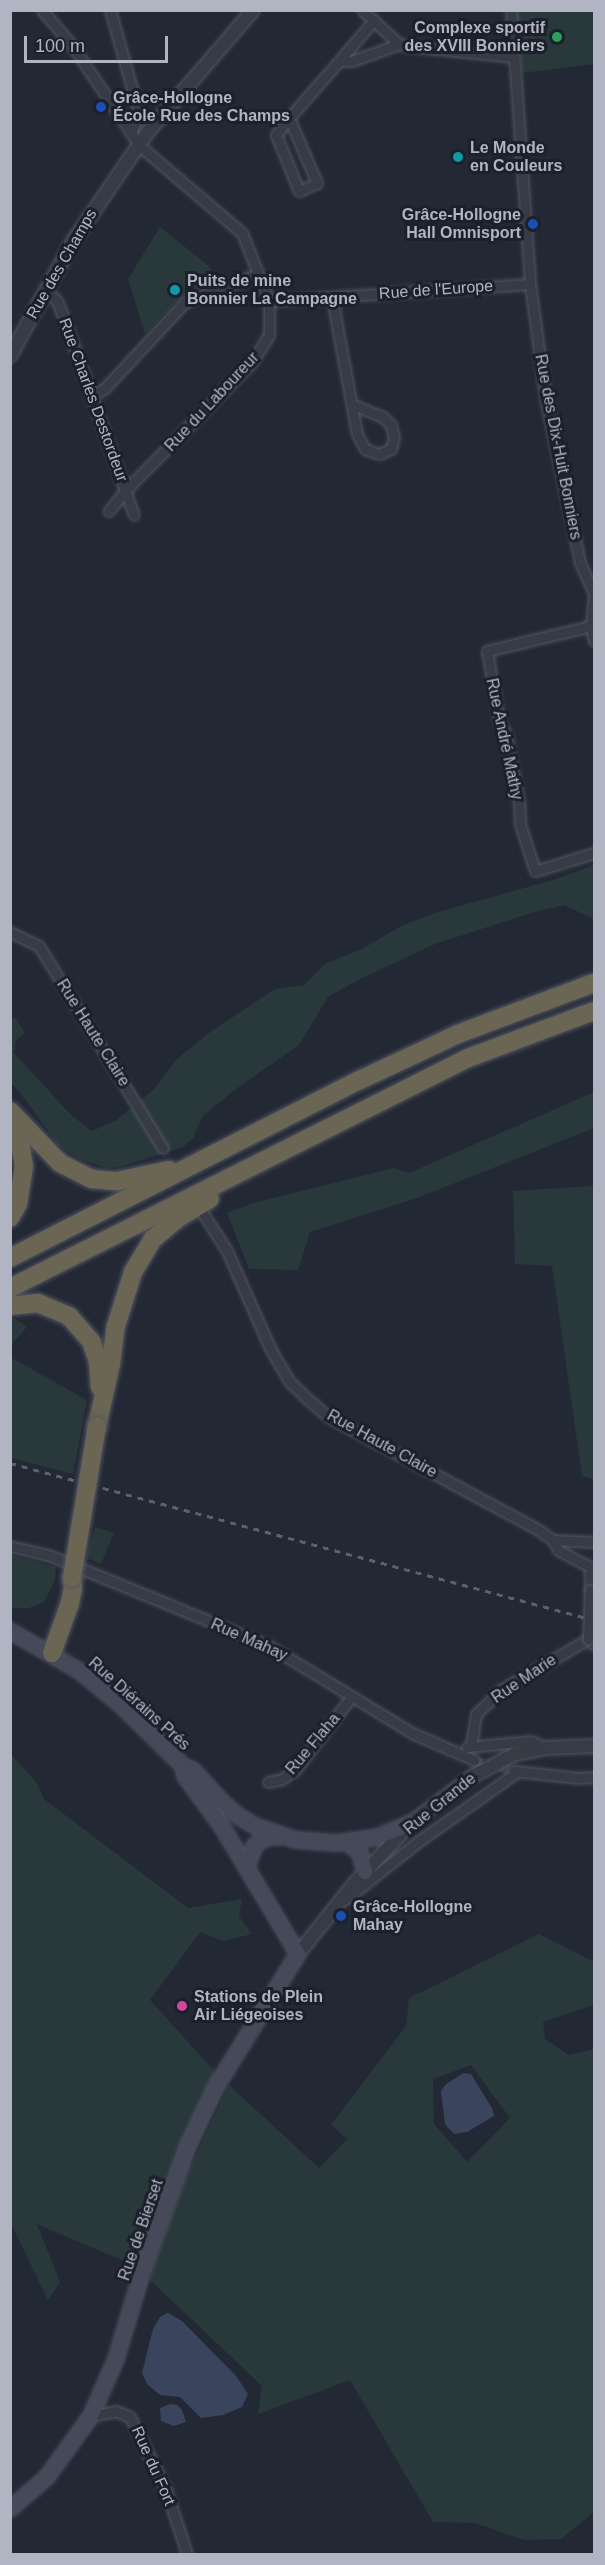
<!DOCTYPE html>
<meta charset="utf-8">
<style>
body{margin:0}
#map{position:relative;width:605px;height:2565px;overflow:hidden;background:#232835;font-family:Arial,sans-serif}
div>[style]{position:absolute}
.green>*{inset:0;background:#29383b}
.water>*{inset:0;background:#3a445d}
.minor-tunnel>*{height:9px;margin-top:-4.5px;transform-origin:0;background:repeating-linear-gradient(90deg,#383d4a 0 9px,transparent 0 13.5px)}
.roads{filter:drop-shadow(0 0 2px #515561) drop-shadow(0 0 2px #515561)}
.minor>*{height:9px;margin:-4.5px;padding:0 4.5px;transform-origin:4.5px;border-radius:4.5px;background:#363b46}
.tertiary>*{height:12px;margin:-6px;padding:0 6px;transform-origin:6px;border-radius:6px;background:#363b46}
.secondary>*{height:14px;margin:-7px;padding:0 7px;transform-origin:7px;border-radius:7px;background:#454959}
.motorway>*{height:18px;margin:-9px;padding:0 9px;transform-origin:9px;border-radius:9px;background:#6b6654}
.rail>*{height:3px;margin-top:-1.5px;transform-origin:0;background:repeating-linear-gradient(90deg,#5b606f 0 6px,transparent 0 12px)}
.bridges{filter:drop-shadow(0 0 2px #515561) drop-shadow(0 0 2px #515561)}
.minor-bridge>*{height:9px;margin:-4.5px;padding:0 4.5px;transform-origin:4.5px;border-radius:4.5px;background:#363b46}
.motorway-bridge>*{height:18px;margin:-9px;padding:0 9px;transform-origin:9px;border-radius:9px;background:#6b6654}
.dots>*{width:16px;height:16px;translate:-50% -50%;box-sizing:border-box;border:3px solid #1c202b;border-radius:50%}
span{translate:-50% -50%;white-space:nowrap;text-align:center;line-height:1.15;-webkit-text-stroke:6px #1c202b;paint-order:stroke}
.poi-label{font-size:16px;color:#b1b5c3;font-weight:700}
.right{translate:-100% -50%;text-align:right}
.left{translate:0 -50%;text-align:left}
.street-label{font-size:16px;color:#b1b5c3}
.frame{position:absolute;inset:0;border:12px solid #b1b5c3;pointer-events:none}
.scale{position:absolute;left:24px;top:36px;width:144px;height:27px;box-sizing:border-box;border:3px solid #b1b5c3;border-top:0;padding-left:8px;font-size:18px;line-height:21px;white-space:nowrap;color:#b1b5c3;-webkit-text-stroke:4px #1c202b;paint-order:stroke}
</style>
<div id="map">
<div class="green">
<i style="clip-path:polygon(517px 11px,594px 11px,594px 64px,522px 73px)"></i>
<i style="clip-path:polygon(160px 227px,209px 266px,216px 282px,182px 296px,145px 334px,128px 279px)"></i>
<i style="clip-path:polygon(594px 865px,594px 919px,564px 905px,531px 913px,435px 944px,360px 979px,328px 997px,299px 1045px,233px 1091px,203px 1116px,193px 1138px,183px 1147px,120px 1167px,107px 1168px,79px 1159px,58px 1145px,19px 1091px,11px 1084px,11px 1020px,15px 1017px,25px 1033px,16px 1040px,14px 1053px,71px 1115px,92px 1131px,117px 1120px,154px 1089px,175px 1061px,206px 1035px,275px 989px,304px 985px,325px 964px,362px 949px,403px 925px,438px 912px,553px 880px)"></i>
<i style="clip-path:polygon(594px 1092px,594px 1128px,417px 1198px,310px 1232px,298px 1270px,249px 1269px,227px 1213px,253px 1203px,394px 1168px,409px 1173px)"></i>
<i style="clip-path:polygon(594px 1186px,594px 1479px,582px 1476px,552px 1266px,515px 1264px,513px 1191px)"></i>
<i style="clip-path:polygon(14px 1318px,27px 1327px,11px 1345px,11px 1319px)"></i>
<i style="clip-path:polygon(10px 1357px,87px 1400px,73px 1474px,11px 1458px)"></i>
<i style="clip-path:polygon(95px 1527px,114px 1533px,101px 1564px,86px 1558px)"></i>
<i style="clip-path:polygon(11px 1555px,56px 1567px,55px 1580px,44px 1602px,29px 1608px,11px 1608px)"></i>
<i style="clip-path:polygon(11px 1754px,36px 1782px,44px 1799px,188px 1908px,242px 1899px,239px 1916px,252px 1934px,223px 1941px,200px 1932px,150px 2000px,216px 2073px,170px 2182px,140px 2268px,37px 2224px,60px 2282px,48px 2300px,11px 2224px)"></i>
<i style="clip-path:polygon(evenodd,539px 1934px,594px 1962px,594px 2005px,543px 2022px,545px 2039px,569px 2055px,594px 2049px,594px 2512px,561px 2539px,524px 2540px,475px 2523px,433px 2522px,350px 2380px,258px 2414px,262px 2386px,149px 2279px,184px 2181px,229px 2085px,319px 2168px,347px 2139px,331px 2125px,406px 2026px,409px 1998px,539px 1934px,471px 2065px,510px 2118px,467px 2162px,434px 2124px,433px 2079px,471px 2065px)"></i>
</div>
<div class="water">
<i style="clip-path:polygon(464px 2073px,471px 2074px,492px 2108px,494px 2116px,467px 2132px,454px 2134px,445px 2124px,441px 2091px,446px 2084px)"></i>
<i style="clip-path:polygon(168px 2313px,182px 2321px,236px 2376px,248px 2394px,242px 2407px,223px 2415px,201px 2418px,180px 2397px,160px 2395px,147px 2384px,142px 2373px,153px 2329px,160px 2317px)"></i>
<i style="clip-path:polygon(170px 2404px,177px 2405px,182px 2410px,186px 2422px,174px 2426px,161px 2421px,160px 2408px)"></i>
</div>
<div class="minor-tunnel">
<i style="left:474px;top:1760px;width:39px;rotate:15deg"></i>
</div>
<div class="roads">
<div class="minor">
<i style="left:42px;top:10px;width:45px;rotate:49.5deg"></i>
<i style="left:71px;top:44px;width:123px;rotate:55.9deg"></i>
<i style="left:140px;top:146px;width:134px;rotate:40.5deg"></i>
<i style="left:242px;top:233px;width:73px;rotate:68.3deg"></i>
<i style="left:269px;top:301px;width:34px;rotate:90deg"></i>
<i style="left:269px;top:335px;width:31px;rotate:122deg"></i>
<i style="left:253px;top:361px;width:182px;rotate:134.6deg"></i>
<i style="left:125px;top:491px;width:26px;rotate:129deg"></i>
<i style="left:110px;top:10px;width:107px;rotate:74.3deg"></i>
<i style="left:139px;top:113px;width:22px;rotate:112deg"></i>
<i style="left:362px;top:10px;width:50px;rotate:42.6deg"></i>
<i style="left:399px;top:44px;width:7px;rotate:16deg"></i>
<i style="left:406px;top:46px;width:109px;rotate:5.8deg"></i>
<i style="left:511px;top:10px;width:275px;rotate:86deg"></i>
<i style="left:530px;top:284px;width:118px;rotate:82.2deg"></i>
<i style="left:546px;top:401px;width:166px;rotate:78.1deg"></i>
<i style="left:580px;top:563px;width:33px;rotate:65deg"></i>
<i style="left:339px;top:61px;width:54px;rotate:-49.5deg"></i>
<i style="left:289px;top:118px;width:71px;rotate:66.7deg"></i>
<i style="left:317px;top:183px;width:20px;rotate:156deg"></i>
<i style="left:299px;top:191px;width:61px;rotate:-112.3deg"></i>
<i style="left:276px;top:135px;width:21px;rotate:-53deg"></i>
<i style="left:289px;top:118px;width:76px;rotate:-48.7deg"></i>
<i style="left:339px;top:61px;width:13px"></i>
<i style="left:352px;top:61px;width:50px;rotate:-19.9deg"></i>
<i style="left:46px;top:290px;width:16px;rotate:45deg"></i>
<i style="left:57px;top:301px;width:16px;rotate:68deg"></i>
<i style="left:63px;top:316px;width:211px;rotate:70.4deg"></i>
<i style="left:332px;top:298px;width:138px;rotate:79.6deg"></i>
<i style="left:357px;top:434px;width:17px;rotate:62deg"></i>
<i style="left:365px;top:449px;width:15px;rotate:20deg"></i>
<i style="left:379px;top:454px;width:13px;rotate:-23deg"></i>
<i style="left:391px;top:449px;width:11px;rotate:-75deg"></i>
<i style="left:394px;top:438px;width:13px;rotate:-103deg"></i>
<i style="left:391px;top:425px;width:11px;rotate:-135deg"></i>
<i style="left:383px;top:417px;width:31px;rotate:-158deg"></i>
<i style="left:269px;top:301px;width:262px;rotate:-3.7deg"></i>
<i style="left:93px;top:394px;width:12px;rotate:-24deg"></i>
<i style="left:104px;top:389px;width:119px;rotate:-47deg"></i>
<i style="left:185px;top:302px;width:78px;rotate:-21deg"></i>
<i style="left:594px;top:596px;width:30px;rotate:96deg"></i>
<i style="left:591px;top:626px;width:15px;rotate:79deg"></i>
<i style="left:591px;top:626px;width:107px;rotate:166.5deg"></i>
<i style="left:487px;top:651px;width:70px;rotate:80.1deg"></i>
<i style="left:499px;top:720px;width:16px;rotate:63deg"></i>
<i style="left:506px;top:734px;width:69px;rotate:79.2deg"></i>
<i style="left:519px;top:802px;width:22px;rotate:87deg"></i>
<i style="left:520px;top:824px;width:49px;rotate:72.3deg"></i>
<i style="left:535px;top:871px;width:62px;rotate:-17deg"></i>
<i style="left:10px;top:932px;width:32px;rotate:26deg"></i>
<i style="left:39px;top:946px;width:237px;rotate:58.5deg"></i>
<i style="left:202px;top:1212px;width:46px;rotate:57.3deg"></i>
<i style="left:227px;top:1251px;width:106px;rotate:66.1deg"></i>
<i style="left:270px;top:1348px;width:39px;rotate:60deg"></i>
<i style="left:290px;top:1382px;width:28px;rotate:44deg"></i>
<i style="left:310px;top:1401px;width:23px;rotate:41deg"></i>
<i style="left:327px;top:1416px;width:238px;rotate:28.3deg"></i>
<i style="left:537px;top:1529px;width:19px;rotate:35deg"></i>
<i style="left:553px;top:1540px;width:11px;rotate:63deg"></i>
<i style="left:558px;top:1550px;width:36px;rotate:28deg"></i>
<i style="left:553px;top:1540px;width:41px;rotate:2.8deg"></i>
<i style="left:10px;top:1546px;width:42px;rotate:13.7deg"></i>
<i style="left:51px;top:1556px;width:236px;rotate:22.4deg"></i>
<i style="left:269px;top:1646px;width:167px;rotate:31.3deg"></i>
<i style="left:412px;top:1733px;width:68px;rotate:23.5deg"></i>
<i style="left:590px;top:1590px;width:23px;rotate:-90deg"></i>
<i style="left:471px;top:1746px;width:32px;rotate:-81deg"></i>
<i style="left:476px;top:1714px;width:35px;rotate:-44deg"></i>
<i style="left:501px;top:1690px;width:101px;rotate:-30.4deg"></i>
<i style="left:588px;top:1639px;width:8px;rotate:45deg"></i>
<i style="left:467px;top:1747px;width:64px;rotate:-5.4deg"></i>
<i style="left:531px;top:1741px;width:17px;rotate:25deg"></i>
<i style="left:514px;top:1771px;width:65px;rotate:6.1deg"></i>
<i style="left:579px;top:1778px;width:15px;rotate:-4deg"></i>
<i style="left:268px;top:1782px;width:14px;rotate:-12deg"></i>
<i style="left:282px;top:1779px;width:16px;rotate:-35deg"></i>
<i style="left:295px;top:1770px;width:93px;rotate:-52.4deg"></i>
<i style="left:346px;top:1899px;width:93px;rotate:-38.5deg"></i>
<i style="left:419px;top:1841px;width:120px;rotate:-35.1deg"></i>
<i style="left:91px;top:2416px;width:25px;rotate:-11deg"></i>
<i style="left:116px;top:2411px;width:15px;rotate:23deg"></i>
<i style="left:130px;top:2417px;width:81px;rotate:63.7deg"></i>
<i style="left:166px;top:2490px;width:67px;rotate:71.8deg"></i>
</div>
<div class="tertiary">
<i style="left:10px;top:356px;width:129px;rotate:-61.2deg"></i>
<i style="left:72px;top:243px;width:133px;rotate:-55.7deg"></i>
<i style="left:147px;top:133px;width:162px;rotate:-49.2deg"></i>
<i style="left:298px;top:1954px;width:88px;rotate:-51.4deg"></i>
<i style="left:353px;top:1885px;width:85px;rotate:-46.9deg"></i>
<i style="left:411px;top:1823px;width:78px;rotate:-37.2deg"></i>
<i style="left:473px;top:1776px;width:47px;rotate:-27.6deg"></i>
<i style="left:515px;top:1754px;width:32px;rotate:-11deg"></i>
<i style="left:546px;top:1748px;width:48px;rotate:-2.4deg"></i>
</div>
<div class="secondary">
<i style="left:10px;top:1631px;width:82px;rotate:30deg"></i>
<i style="left:81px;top:1672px;width:52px;rotate:39.5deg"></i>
<i style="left:121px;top:1705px;width:87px;rotate:44.5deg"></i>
<i style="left:183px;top:1766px;width:11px;rotate:22deg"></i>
<i style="left:193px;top:1770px;width:43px;rotate:47.8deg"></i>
<i style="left:222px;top:1802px;width:23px;rotate:40deg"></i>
<i style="left:240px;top:1817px;width:17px;rotate:31deg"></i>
<i style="left:255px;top:1826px;width:43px;rotate:18.9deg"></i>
<i style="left:296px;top:1840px;width:41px;rotate:4.2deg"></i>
<i style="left:337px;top:1843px;width:41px;rotate:-8.3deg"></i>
<i style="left:378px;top:1837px;width:36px;rotate:-23deg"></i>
<i style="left:348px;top:1843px;width:16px;rotate:40deg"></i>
<i style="left:360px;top:1853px;width:20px;rotate:75deg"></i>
<i style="left:247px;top:1867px;width:23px;rotate:-70deg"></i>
<i style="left:255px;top:1845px;width:14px;rotate:-34deg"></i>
<i style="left:267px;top:1837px;width:12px"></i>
<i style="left:10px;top:2509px;width:49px;rotate:-40.9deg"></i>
<i style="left:47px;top:2477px;width:75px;rotate:-54.2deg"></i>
<i style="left:91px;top:2416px;width:62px;rotate:-66.3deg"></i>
<i style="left:116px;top:2359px;width:90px;rotate:-73.2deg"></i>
<i style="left:142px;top:2273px;width:135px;rotate:-70.1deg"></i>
<i style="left:188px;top:2146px;width:68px;rotate:-64.6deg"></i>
<i style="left:217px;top:2085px;width:154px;rotate:-58.3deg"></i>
<i style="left:298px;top:1954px;width:150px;rotate:-120.8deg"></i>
<i style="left:221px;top:1825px;width:61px;rotate:-126.3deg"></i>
<i style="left:185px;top:1776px;width:10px;rotate:-101deg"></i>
</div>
<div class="motorway">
<i style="left:10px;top:1111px;width:72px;rotate:46.1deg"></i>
<i style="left:60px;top:1163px;width:36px;rotate:27deg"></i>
<i style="left:92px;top:1179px;width:25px;rotate:5deg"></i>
<i style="left:117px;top:1181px;width:53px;rotate:-11.9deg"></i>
<i style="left:10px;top:1118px;width:22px;rotate:66deg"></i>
<i style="left:19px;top:1138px;width:28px;rotate:80deg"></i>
<i style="left:24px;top:1166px;width:38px;rotate:99deg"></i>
<i style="left:18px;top:1204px;width:16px;rotate:120deg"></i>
<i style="left:10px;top:1258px;width:393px;rotate:-27deg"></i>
<i style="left:360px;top:1080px;width:108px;rotate:-25.1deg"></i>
<i style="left:458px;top:1034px;width:145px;rotate:-20.6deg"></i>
<i style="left:10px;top:1288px;width:513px;rotate:-26.67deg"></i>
<i style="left:468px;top:1058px;width:134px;rotate:-20.5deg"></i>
<i style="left:10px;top:1306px;width:28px;rotate:-6deg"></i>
<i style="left:38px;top:1303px;width:34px;rotate:23deg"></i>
<i style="left:69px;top:1316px;width:33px;rotate:49deg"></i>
<i style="left:91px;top:1341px;width:21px;rotate:71deg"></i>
<i style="left:98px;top:1361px;width:26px;rotate:86deg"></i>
<i style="left:97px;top:1426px;width:64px;rotate:-77.3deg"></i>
<i style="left:111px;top:1364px;width:38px;rotate:-83deg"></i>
<i style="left:116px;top:1326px;width:57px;rotate:-72.5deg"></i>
<i style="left:133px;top:1272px;width:39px;rotate:-59deg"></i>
<i style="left:153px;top:1239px;width:33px;rotate:-40deg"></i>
<i style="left:178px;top:1218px;width:37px;rotate:-31deg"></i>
<i style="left:52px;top:1653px;width:53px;rotate:-70.2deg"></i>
<i style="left:70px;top:1603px;width:15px;rotate:-79deg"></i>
<i style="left:73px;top:1588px;width:10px;rotate:-96deg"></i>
</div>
</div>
<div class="rail">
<i style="left:10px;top:1463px;width:605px;rotate:15.05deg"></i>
</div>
<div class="bridges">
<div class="minor-bridge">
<i style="left:588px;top:1639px;width:49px;rotate:-87.7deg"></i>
</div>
<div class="motorway-bridge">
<i style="left:72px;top:1578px;width:154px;rotate:-80.7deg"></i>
</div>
</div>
<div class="dots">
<i style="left:557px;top:37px;background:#2e9e5b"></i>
<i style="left:101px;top:107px;background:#1a4fb4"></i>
<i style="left:458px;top:157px;background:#0f9aa8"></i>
<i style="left:533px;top:224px;background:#1a4fb4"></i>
<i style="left:175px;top:290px;background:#0f9aa8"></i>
<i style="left:341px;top:1916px;background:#1a4fb4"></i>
<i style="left:182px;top:2006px;background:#d1479c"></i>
</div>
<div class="poi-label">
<span class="right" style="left:545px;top:37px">Complexe sportif<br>des XVIII Bonniers</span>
<span class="left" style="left:113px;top:107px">Grâce-Hollogne<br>École Rue des Champs</span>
<span class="left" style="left:470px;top:157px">Le Monde<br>en Couleurs</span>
<span class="right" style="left:521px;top:224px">Grâce-Hollogne<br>Hall Omnisport</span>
<span class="left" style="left:187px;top:290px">Puits de mine<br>Bonnier La Campagne</span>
<span class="left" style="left:353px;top:1916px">Grâce-Hollogne<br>Mahay</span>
<span class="left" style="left:194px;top:2006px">Stations de Plein<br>Air Liégeoises</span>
</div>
<div class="street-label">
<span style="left:62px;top:264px;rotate:-60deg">Rue des Champs</span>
<span style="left:436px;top:290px;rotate:-4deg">Rue de l'Europe</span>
<span style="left:93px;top:400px;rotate:70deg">Rue Charles Destordeur</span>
<span style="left:212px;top:402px;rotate:-47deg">Rue du Laboureur</span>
<span style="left:558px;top:447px;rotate:79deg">Rue des Dix-Huit Bonniers</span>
<span style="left:504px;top:739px;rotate:78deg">Rue André Mathy</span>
<span style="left:93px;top:1033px;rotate:58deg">Rue Haute Claire</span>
<span style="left:382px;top:1444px;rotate:29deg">Rue Haute Claire</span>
<span style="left:249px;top:1640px;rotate:24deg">Rue Mahay</span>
<span style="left:524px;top:1679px;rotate:-34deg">Rue Marie</span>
<span style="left:139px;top:1704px;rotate:42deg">Rue Diérains Prés</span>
<span style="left:313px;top:1744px;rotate:-50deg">Rue Flaha</span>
<span style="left:440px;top:1804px;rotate:-39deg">Rue Grande</span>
<span style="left:141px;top:2230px;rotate:-71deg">Rue de Bierset</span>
<span style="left:153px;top:2466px;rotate:66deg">Rue du Fort</span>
</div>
<div class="frame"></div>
<div class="scale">100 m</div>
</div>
